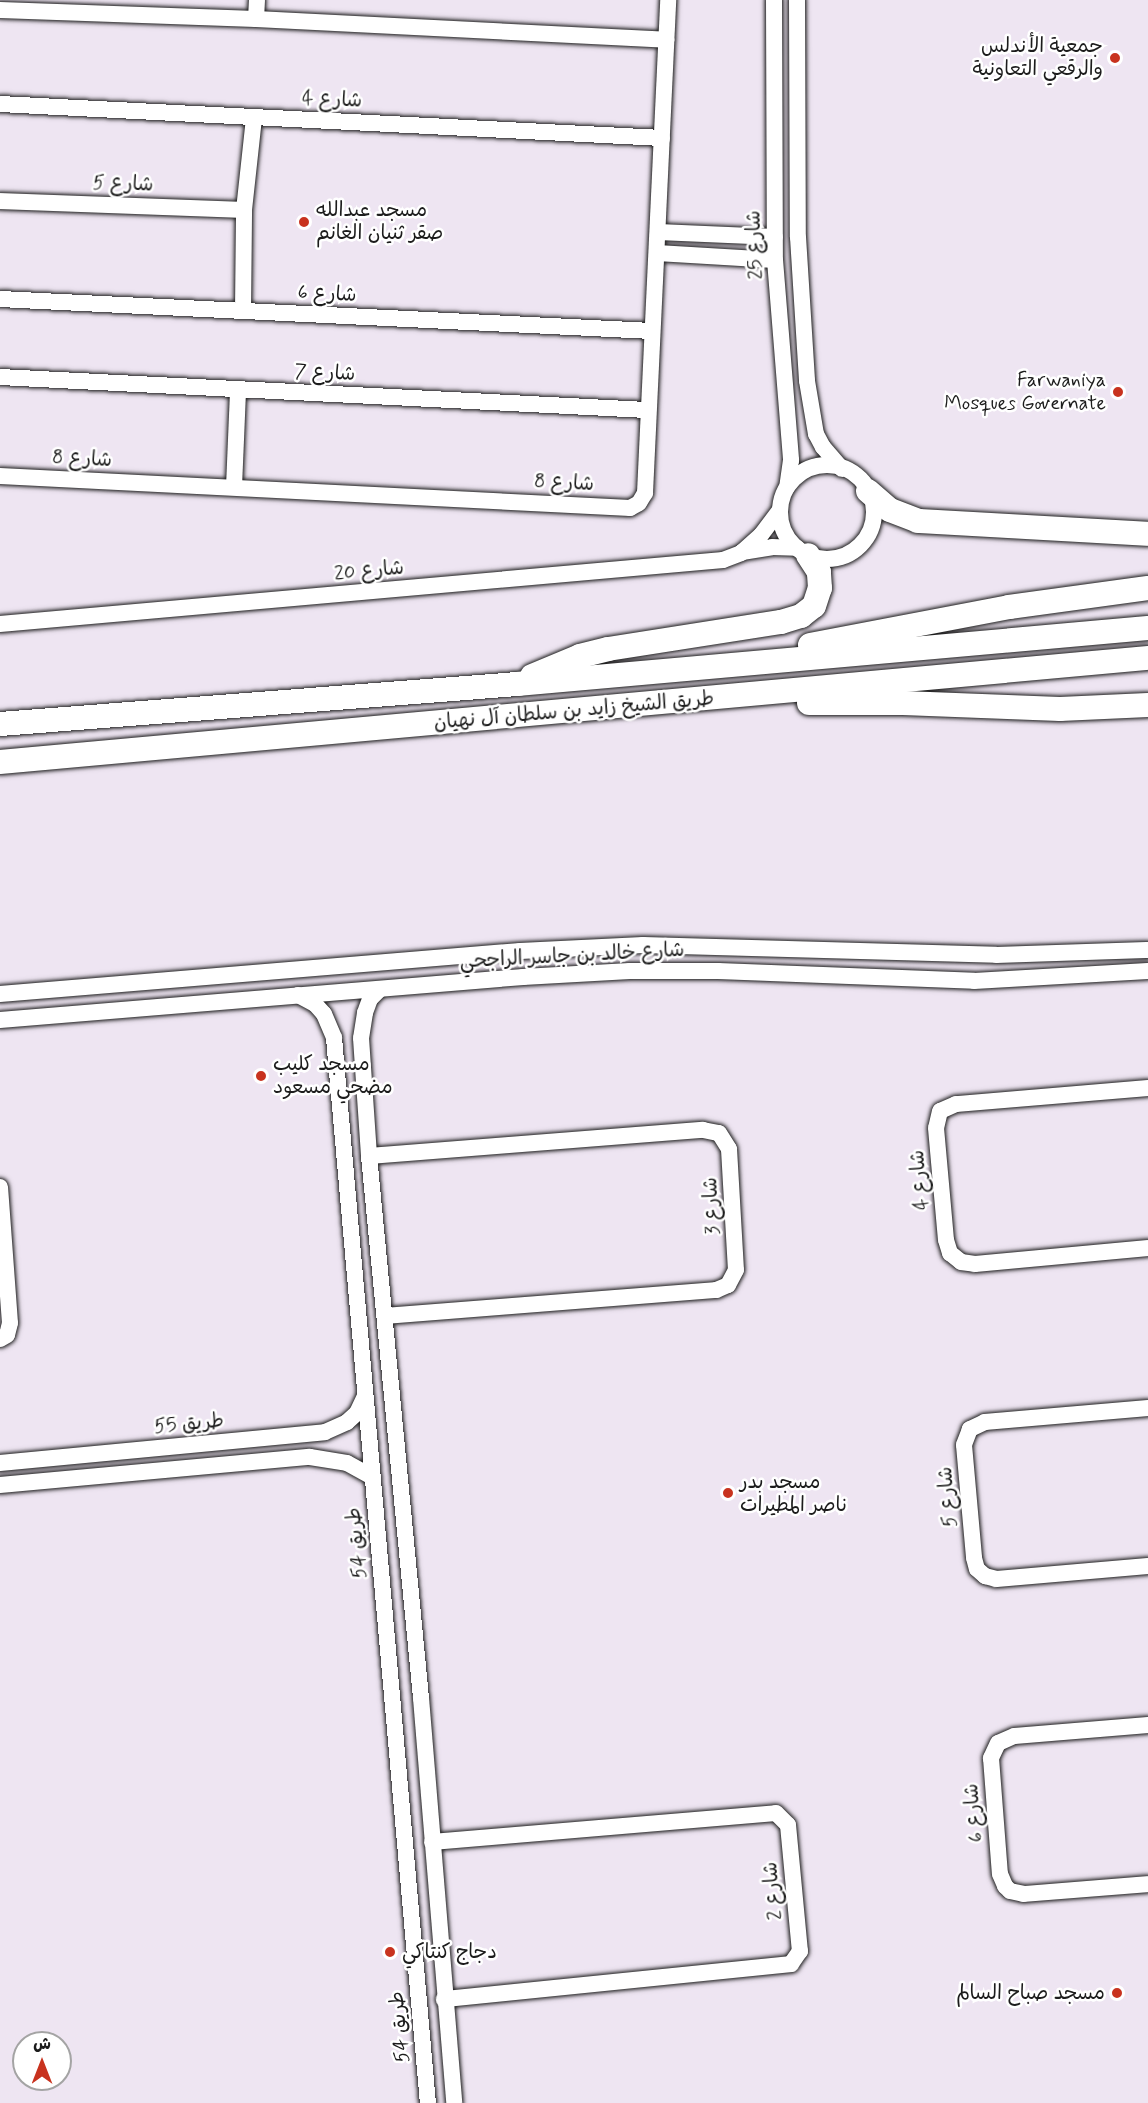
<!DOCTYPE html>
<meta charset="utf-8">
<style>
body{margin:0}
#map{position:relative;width:1148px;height:2103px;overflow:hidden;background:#eee5f2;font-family:Mynerve,"Playpen Sans Arabic",sans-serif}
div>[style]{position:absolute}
.roads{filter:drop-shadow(0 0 2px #1c1c1c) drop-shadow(0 0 2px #1c1c1c)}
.minor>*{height:16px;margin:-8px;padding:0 8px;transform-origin:8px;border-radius:8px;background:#fff}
.minor>.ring{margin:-8px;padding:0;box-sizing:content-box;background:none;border:16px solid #fff;border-radius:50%}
.highway>*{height:24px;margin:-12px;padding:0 12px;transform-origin:12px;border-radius:12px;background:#fff}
.dots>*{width:16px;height:16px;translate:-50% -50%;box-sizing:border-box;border:3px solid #fff;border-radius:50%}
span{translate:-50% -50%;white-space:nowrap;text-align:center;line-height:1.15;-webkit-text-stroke:5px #fff;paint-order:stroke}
.poi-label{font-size:20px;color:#1c1c1c}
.right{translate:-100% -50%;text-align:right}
.left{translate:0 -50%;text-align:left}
.street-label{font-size:20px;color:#1c1c1c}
.north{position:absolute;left:12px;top:2031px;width:60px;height:60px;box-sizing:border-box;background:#fff;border:2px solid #a4a4a4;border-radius:50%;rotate:0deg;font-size:16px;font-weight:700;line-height:24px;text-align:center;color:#1c1c1c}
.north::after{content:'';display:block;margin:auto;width:21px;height:27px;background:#c8321e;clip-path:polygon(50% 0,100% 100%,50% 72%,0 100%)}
</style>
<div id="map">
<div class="roads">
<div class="minor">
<i style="left:774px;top:0;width:260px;rotate:89.8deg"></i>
<i style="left:775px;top:260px;width:201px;rotate:85.4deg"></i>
<i style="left:791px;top:460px;width:27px;rotate:98deg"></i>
<i style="left:797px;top:0;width:237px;rotate:89.8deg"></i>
<i style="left:798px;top:237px;width:144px;rotate:86.4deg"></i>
<i style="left:807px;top:381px;width:54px;rotate:80.4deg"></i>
<i style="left:816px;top:434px;width:15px;rotate:62deg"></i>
<i style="left:823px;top:447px;width:29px;rotate:49deg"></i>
<i style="left:0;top:10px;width:256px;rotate:2deg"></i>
<i style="left:256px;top:19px;width:411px;rotate:2.9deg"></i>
<i style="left:256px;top:19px;width:19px;rotate:-87deg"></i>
<i style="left:0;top:104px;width:663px;rotate:2.94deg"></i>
<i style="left:0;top:201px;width:244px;rotate:2.1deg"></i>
<i style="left:658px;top:232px;width:117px;rotate:2.4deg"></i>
<i style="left:657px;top:253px;width:118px;rotate:3.4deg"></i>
<i style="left:0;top:299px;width:653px;rotate:2.81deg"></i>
<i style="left:243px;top:311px;width:101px;rotate:-89.4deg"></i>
<i style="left:244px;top:210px;width:93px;rotate:-83.8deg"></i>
<i style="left:0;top:377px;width:648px;rotate:2.92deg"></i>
<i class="ring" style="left:780px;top:465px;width:78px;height:78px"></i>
<i style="left:0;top:476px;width:631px;rotate:2.91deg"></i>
<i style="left:630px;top:508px;width:10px;rotate:-29deg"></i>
<i style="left:639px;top:503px;width:12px;rotate:-59deg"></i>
<i style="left:645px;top:493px;width:494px;rotate:-87.3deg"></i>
<i style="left:234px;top:487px;width:97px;rotate:-87.6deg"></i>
<i style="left:742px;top:552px;width:30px;rotate:-9deg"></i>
<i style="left:772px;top:547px;width:25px;rotate:2deg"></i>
<i style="left:0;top:624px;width:726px;rotate:-5.06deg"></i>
<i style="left:723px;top:560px;width:19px;rotate:-21deg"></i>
<i style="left:741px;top:553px;width:27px;rotate:-42deg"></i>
<i style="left:761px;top:535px;width:31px;rotate:-53deg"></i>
<i style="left:380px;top:989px;width:14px;rotate:135deg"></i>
<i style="left:370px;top:999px;width:15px;rotate:110deg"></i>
<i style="left:365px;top:1013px;width:25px;rotate:99deg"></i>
<i style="left:361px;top:1038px;width:118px;rotate:86.1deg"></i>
<i style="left:369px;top:1156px;width:544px;rotate:84.52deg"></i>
<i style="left:421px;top:1698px;width:406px;rotate:85.3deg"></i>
<i style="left:0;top:994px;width:522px;rotate:-4.73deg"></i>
<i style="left:520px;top:951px;width:123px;rotate:-2.8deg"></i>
<i style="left:643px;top:945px;width:353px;rotate:1.6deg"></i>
<i style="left:996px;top:955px;width:152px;rotate:-1.9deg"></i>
<i style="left:298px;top:995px;width:19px;rotate:28deg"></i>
<i style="left:315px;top:1004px;width:13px;rotate:48deg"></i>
<i style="left:324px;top:1014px;width:26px;rotate:67deg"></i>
<i style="left:334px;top:1038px;width:1069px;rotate:84.96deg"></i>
<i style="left:0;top:1020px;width:525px;rotate:-4.7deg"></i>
<i style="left:523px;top:977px;width:107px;rotate:-3.2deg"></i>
<i style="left:630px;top:971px;width:88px"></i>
<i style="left:718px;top:971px;width:256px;rotate:2.2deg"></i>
<i style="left:974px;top:981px;width:174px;rotate:-3.3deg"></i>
<i style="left:1148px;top:1088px;width:193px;rotate:175.2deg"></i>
<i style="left:956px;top:1104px;width:17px;rotate:156deg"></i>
<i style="left:940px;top:1111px;width:17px;rotate:103deg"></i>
<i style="left:936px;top:1128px;width:112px;rotate:84.9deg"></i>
<i style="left:946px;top:1240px;width:14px;rotate:73deg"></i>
<i style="left:950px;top:1253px;width:14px;rotate:39deg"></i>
<i style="left:961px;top:1262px;width:14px;rotate:8deg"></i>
<i style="left:975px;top:1264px;width:174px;rotate:-5.3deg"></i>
<i style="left:369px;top:1156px;width:335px;rotate:-4.5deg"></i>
<i style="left:703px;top:1130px;width:16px;rotate:11deg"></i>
<i style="left:719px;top:1133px;width:19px;rotate:58deg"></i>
<i style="left:729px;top:1149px;width:121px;rotate:86.7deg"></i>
<i style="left:736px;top:1270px;width:17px;rotate:118deg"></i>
<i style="left:728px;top:1285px;width:13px;rotate:157deg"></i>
<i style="left:716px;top:1290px;width:331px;rotate:175.5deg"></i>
<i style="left:0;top:1187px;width:136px;rotate:85.8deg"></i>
<i style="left:10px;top:1323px;width:12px;rotate:104deg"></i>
<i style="left:7px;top:1335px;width:8px;rotate:150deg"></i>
<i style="left:1148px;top:1408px;width:164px;rotate:175.1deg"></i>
<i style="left:985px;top:1422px;width:17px;rotate:155deg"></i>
<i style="left:970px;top:1429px;width:17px;rotate:111deg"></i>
<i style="left:964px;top:1445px;width:113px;rotate:84.9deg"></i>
<i style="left:974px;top:1558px;width:11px;rotate:75deg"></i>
<i style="left:977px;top:1569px;width:11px;rotate:41deg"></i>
<i style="left:985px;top:1576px;width:11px;rotate:15deg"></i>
<i style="left:996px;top:1579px;width:153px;rotate:-4.9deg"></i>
<i style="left:0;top:1463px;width:326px;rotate:-5.4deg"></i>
<i style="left:325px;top:1432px;width:24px;rotate:-24deg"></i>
<i style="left:347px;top:1422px;width:13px;rotate:-42deg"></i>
<i style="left:357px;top:1413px;width:19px;rotate:-65deg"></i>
<i style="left:0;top:1485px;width:311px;rotate:-5.2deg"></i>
<i style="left:310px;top:1457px;width:37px;rotate:9deg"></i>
<i style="left:347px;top:1463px;width:29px;rotate:29deg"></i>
<i style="left:1148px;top:1725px;width:134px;rotate:175.3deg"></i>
<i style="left:1014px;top:1736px;width:17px;rotate:156deg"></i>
<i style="left:998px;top:1743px;width:17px;rotate:115deg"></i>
<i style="left:991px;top:1758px;width:116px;rotate:85.6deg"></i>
<i style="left:1000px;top:1874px;width:13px;rotate:67deg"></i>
<i style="left:1005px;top:1886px;width:7px;rotate:45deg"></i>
<i style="left:1010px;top:1891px;width:14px;rotate:12deg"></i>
<i style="left:1024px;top:1894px;width:124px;rotate:-4.6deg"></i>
<i style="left:432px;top:1842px;width:345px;rotate:-4.8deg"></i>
<i style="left:776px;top:1813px;width:17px;rotate:45deg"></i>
<i style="left:788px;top:1825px;width:127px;rotate:84.6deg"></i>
<i style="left:800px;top:1951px;width:16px;rotate:125deg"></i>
<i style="left:791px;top:1964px;width:349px;rotate:174.2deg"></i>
</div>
<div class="highway">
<i style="left:868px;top:491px;width:29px;rotate:41deg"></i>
<i style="left:890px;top:510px;width:30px;rotate:21deg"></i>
<i style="left:918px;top:521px;width:230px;rotate:3.2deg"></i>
<i style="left:810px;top:645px;width:203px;rotate:-10.8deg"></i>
<i style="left:1009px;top:607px;width:140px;rotate:-7.8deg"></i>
<i style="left:532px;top:676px;width:52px;rotate:-22.6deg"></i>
<i style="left:580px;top:656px;width:29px;rotate:-14deg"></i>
<i style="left:608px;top:649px;width:175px;rotate:-8.9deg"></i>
<i style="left:781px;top:622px;width:21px;rotate:-17deg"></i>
<i style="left:801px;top:616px;width:16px;rotate:-38deg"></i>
<i style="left:814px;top:606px;width:19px;rotate:-72deg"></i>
<i style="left:820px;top:588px;width:16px;rotate:-94deg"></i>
<i style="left:819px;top:572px;width:20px;rotate:-123deg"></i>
<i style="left:809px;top:703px;width:94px"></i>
<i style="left:903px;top:703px;width:157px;rotate:2.2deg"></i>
<i style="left:1060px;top:709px;width:88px;rotate:-2.6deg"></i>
<i style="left:0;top:724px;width:519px;rotate:-4.42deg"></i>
<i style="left:517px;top:684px;width:633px;rotate:-5.07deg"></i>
<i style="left:0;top:762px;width:1153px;rotate:-5.18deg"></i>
</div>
</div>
<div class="dots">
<i style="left:1115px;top:58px;background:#c8321e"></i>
<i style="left:304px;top:222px;background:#c8321e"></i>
<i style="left:1118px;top:392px;background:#c8321e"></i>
<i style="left:261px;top:1076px;background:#c8321e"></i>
<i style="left:728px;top:1493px;background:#c8321e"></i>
<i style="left:390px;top:1952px;background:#c8321e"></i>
<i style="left:1117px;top:1993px;background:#c8321e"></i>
</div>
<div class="poi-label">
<span class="right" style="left:1103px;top:58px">جمعية الأندلس<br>والرقعي التعاونية</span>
<span class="left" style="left:316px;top:222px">مسجد عبدالله<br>صقر ثنيان الغانم</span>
<span class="right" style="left:1106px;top:392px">Farwaniya<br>Mosques Governate</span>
<span class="left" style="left:273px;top:1076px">مسجد كليب<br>مضحي مسعود</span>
<span class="left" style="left:740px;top:1494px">مسجد بدر<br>ناصر المطيرات</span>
<span class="left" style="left:402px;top:1952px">دجاج كنتاكي</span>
<span class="right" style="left:1105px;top:1993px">مسجد صباح السالم</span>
</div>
<div class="street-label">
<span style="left:332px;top:100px;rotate:2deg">شارع 4</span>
<span style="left:123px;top:184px;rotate:2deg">شارع 5</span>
<span style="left:755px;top:245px;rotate:-92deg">شارع 25</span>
<span style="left:327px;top:294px;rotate:3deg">شارع 6</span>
<span style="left:325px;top:373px;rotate:3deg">شارع 7</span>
<span style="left:82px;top:459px;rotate:3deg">شارع 8</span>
<span style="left:564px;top:483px;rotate:3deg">شارع 8</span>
<span style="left:369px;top:571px;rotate:-5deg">شارع 20</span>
<span style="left:574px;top:711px;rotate:-5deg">طريق الشيخ زايد بن سلطان آل نهيان</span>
<span style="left:572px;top:956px;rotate:-3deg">شارع خالد بن جاسر الراجحي</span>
<span style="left:920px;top:1180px;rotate:-95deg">شارع 4</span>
<span style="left:712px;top:1206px;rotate:-93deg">شارع 3</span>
<span style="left:189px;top:1424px;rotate:-5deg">طريق 55</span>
<span style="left:948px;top:1497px;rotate:-95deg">شارع 5</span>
<span style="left:357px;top:1543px;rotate:-95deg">طريق 54</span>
<span style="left:974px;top:1813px;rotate:-95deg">شارع 6</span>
<span style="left:773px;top:1891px;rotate:-95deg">شارع 2</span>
<span style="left:400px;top:2027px;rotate:-95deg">طريق 54</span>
</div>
<div class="north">ش</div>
</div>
